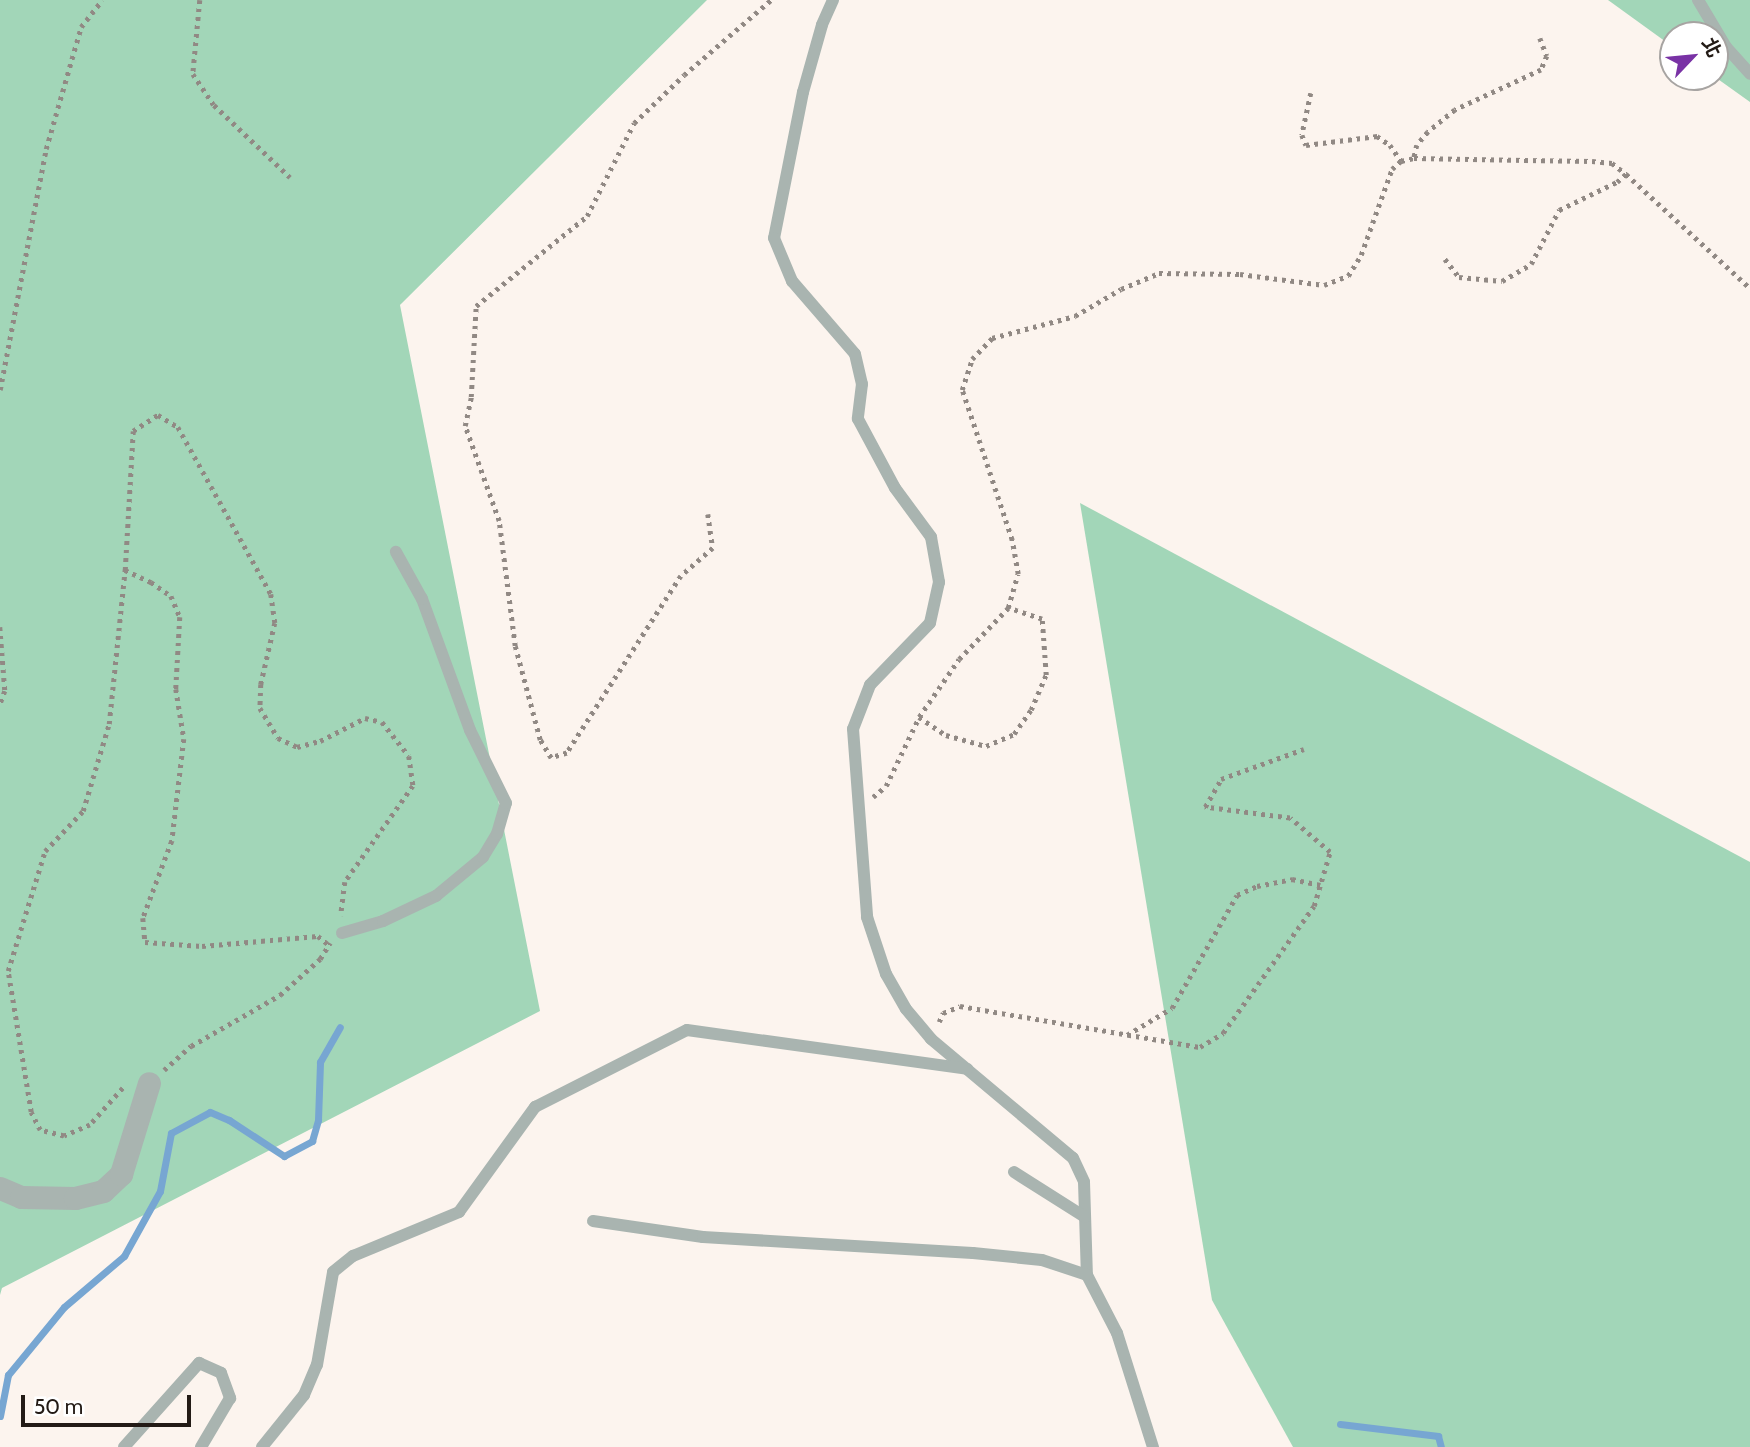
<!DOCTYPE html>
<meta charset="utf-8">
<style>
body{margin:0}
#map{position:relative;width:1750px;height:1447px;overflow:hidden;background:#fcf4ee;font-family:Cabin,"Noto Sans TC",sans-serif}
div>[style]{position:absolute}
.green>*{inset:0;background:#a2d6b8}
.stream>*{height:7px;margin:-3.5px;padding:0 3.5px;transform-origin:3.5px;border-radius:3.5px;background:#77a6d2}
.path>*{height:4.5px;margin-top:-2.25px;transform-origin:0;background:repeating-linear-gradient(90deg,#918984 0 3.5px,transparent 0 8.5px)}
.lane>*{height:12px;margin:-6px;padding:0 6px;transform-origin:6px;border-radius:6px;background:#a9b4b0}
.street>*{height:23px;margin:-11.5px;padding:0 11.5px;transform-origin:11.5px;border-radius:11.5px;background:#a9b4b0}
span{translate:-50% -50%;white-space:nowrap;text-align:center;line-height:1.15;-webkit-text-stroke:5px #fff;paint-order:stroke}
.north{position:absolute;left:1659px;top:21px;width:70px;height:70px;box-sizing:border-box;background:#fff;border:2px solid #a7a4a2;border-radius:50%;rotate:64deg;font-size:19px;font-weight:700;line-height:28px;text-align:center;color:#231b16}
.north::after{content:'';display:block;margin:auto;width:24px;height:32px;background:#7932a5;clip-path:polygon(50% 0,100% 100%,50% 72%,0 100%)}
.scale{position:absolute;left:21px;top:1395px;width:170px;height:32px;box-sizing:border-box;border:4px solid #231b16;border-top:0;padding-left:9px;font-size:21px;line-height:24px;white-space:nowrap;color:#231b16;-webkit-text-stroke:5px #fff;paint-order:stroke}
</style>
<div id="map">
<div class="green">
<i style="clip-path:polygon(0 0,707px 0,400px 305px,540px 1011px,2px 1288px,0 1295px)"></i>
<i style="clip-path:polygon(1608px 0,1750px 0,1750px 102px,1715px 77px,1715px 35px,1673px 35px,1673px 47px)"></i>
<i style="clip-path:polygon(1080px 503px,1750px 862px,1750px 1447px,1293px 1447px,1212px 1300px)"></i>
</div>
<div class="stream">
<i style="left:0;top:1416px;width:42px;rotate:-79deg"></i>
<i style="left:8px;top:1375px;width:88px;rotate:-50.5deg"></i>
<i style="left:64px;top:1307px;width:79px;rotate:-40.4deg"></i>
<i style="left:124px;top:1256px;width:74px;rotate:-61deg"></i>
<i style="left:160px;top:1191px;width:59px;rotate:-79.3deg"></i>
<i style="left:171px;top:1133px;width:44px;rotate:-28.3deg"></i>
<i style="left:210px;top:1112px;width:21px;rotate:23deg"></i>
<i style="left:229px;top:1120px;width:66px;rotate:33.2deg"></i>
<i style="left:284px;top:1156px;width:32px;rotate:-28deg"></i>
<i style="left:312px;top:1141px;width:22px;rotate:-74deg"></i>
<i style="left:318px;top:1120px;width:58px;rotate:-88deg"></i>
<i style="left:320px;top:1062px;width:40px;rotate:-60.3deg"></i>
<i style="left:1340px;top:1424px;width:99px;rotate:7deg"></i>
<i style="left:1438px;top:1436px;width:11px;rotate:75deg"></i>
</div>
<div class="path">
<i style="left:200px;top:0;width:74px;rotate:95.4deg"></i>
<i style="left:193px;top:74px;width:37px;rotate:56deg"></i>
<i style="left:214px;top:105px;width:105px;rotate:43.5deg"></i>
<i style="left:1540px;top:38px;width:19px;rotate:69deg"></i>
<i style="left:1547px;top:56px;width:15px;rotate:113deg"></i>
<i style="left:1541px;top:70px;width:95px;rotate:155.1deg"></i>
<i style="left:1455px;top:110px;width:35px;rotate:141deg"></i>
<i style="left:1428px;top:132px;width:17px;rotate:130deg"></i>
<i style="left:1417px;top:145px;width:13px;rotate:103deg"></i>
<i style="left:1414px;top:158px;width:178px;rotate:1deg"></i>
<i style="left:1592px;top:161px;width:20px;rotate:6deg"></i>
<i style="left:1612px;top:163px;width:18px;rotate:38deg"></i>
<i style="left:1311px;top:93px;width:43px;rotate:102.1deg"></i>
<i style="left:1302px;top:135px;width:11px;rotate:68deg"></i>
<i style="left:1306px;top:145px;width:72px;rotate:-7.2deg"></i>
<i style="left:1377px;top:136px;width:16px;rotate:35deg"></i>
<i style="left:1390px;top:145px;width:19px;rotate:55deg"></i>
<i style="left:1401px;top:161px;width:13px;rotate:-13deg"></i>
<i style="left:1445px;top:259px;width:23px;rotate:52deg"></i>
<i style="left:1459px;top:277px;width:43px;rotate:5.3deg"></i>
<i style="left:1502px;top:281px;width:34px;rotate:-30deg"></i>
<i style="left:1531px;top:264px;width:61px;rotate:-62.6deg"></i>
<i style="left:1559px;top:210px;width:64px;rotate:-25.8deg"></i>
<i style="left:1617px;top:182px;width:12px;rotate:-42deg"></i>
<i style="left:1626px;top:174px;width:168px;rotate:42.6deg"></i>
<i style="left:0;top:390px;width:245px;rotate:-79.2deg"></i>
<i style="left:46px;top:149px;width:127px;rotate:-74deg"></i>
<i style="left:81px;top:27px;width:34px;rotate:-52deg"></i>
<i style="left:708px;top:514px;width:34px;rotate:82deg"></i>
<i style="left:713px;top:548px;width:43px;rotate:138.8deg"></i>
<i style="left:681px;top:576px;width:211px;rotate:122.8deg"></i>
<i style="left:567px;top:753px;width:17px;rotate:163deg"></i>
<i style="left:551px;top:758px;width:21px;rotate:-121deg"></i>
<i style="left:540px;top:740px;width:97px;rotate:-104.9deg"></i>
<i style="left:515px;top:646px;width:126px;rotate:-97.3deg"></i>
<i style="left:499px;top:521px;width:101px;rotate:-109.7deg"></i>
<i style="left:465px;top:426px;width:30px;rotate:-78deg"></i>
<i style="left:471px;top:397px;width:91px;rotate:-86.9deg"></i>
<i style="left:476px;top:306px;width:143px;rotate:-39deg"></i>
<i style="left:587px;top:216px;width:104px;rotate:-63.2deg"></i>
<i style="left:634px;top:123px;width:69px;rotate:-43.8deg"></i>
<i style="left:684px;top:75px;width:115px;rotate:-40.8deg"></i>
<i style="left:125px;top:570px;width:139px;rotate:-86.7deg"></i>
<i style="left:133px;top:431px;width:30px;rotate:-33deg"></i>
<i style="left:158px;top:415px;width:23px;rotate:31deg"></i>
<i style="left:178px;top:427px;width:191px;rotate:60.9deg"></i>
<i style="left:271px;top:594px;width:29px;rotate:82deg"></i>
<i style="left:275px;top:623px;width:63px;rotate:102.9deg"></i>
<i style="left:261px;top:684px;width:24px;rotate:92deg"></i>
<i style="left:260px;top:708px;width:35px;rotate:59deg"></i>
<i style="left:278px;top:738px;width:21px;rotate:25deg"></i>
<i style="left:297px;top:747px;width:24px;rotate:-15deg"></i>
<i style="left:320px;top:741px;width:51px;rotate:-27.1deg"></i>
<i style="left:365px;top:718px;width:17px;rotate:13deg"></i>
<i style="left:382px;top:722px;width:43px;rotate:51.5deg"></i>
<i style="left:409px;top:756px;width:30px;rotate:82deg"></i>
<i style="left:413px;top:786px;width:118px;rotate:125.3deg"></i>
<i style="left:345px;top:882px;width:34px;rotate:97deg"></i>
<i style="left:0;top:627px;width:64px;rotate:85.5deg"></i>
<i style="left:5px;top:691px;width:15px;rotate:110deg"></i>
<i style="left:919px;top:717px;width:32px;rotate:34deg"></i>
<i style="left:946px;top:735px;width:41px;rotate:15.4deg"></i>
<i style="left:986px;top:746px;width:30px;rotate:-23deg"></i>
<i style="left:1014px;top:734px;width:29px;rotate:-55deg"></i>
<i style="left:1031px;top:710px;width:38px;rotate:-67deg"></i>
<i style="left:1046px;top:675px;width:56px;rotate:-94.1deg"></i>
<i style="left:1042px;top:619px;width:36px;rotate:-162deg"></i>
<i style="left:873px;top:797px;width:17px;rotate:-40deg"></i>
<i style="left:886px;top:786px;width:76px;rotate:-64.4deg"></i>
<i style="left:919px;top:717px;width:70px;rotate:-55.4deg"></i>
<i style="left:959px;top:659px;width:71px;rotate:-46.1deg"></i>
<i style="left:1008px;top:608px;width:35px;rotate:-74deg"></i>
<i style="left:1018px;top:574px;width:35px;rotate:-100deg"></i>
<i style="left:1012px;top:540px;width:158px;rotate:-108.4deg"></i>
<i style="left:962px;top:390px;width:33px;rotate:-72deg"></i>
<i style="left:972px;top:359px;width:29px;rotate:-46deg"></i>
<i style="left:992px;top:338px;width:86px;rotate:-14.8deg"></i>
<i style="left:1075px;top:316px;width:53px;rotate:-30.4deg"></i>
<i style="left:1121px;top:289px;width:41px;rotate:-22.8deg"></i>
<i style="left:1159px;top:273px;width:81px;rotate:0.7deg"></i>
<i style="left:1240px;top:274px;width:85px;rotate:7.5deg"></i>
<i style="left:1324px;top:285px;width:26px;rotate:-21deg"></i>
<i style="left:1348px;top:276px;width:25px;rotate:-58deg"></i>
<i style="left:1361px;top:255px;width:91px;rotate:-70.2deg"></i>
<i style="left:1392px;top:169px;width:12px;rotate:-42deg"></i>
<i style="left:939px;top:1022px;width:10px;rotate:-66deg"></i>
<i style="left:943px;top:1013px;width:18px;rotate:-22deg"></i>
<i style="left:960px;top:1006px;width:243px;rotate:9.7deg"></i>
<i style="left:1200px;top:1047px;width:27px;rotate:-31deg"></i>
<i style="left:1223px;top:1033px;width:156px;rotate:-54.4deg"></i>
<i style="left:1314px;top:906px;width:56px;rotate:-73.5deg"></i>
<i style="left:1330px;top:852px;width:52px;rotate:-139.6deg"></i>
<i style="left:1290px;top:818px;width:86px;rotate:-172.6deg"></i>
<i style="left:1205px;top:807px;width:32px;rotate:-60deg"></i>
<i style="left:1221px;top:779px;width:88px;rotate:-19.9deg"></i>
<i style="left:1127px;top:1035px;width:52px;rotate:-31deg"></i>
<i style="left:1172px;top:1008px;width:130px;rotate:-60.1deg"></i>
<i style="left:1237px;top:895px;width:22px;rotate:-24deg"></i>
<i style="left:1257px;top:886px;width:36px;rotate:-11deg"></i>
<i style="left:1292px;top:879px;width:29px;rotate:12deg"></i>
<i style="left:164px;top:1070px;width:36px;rotate:-42deg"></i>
<i style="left:191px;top:1046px;width:103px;rotate:-29.8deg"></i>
<i style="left:280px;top:995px;width:54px;rotate:-42deg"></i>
<i style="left:320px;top:959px;width:19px;rotate:-58deg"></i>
<i style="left:123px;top:1088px;width:50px;rotate:131.7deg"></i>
<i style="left:90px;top:1125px;width:28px;rotate:157deg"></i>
<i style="left:64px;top:1136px;width:25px;rotate:-166deg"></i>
<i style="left:40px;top:1130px;width:20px;rotate:-117deg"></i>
<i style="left:31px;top:1112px;width:143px;rotate:-99.3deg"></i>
<i style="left:8px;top:971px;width:126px;rotate:-72.9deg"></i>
<i style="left:45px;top:851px;width:55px;rotate:-46.5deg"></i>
<i style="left:83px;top:811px;width:91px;rotate:-73.4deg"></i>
<i style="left:109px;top:724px;width:155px;rotate:-84.1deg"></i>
<i style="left:125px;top:570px;width:29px;rotate:25deg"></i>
<i style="left:151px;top:582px;width:24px;rotate:35deg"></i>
<i style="left:171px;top:596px;width:23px;rotate:67deg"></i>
<i style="left:180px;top:617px;width:72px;rotate:93.2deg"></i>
<i style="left:176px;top:689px;width:51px;rotate:80.9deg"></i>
<i style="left:184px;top:739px;width:103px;rotate:96.7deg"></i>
<i style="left:172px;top:841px;width:82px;rotate:110.6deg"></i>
<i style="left:143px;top:918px;width:24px;rotate:85deg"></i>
<i style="left:145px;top:942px;width:57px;rotate:4deg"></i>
<i style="left:202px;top:946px;width:116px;rotate:-4.9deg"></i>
<i style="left:318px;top:936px;width:13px;rotate:39deg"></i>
</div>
<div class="lane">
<i style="left:833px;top:0;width:27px;rotate:114deg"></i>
<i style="left:822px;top:25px;width:70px;rotate:105.8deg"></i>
<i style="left:803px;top:92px;width:149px;rotate:101.2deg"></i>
<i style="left:774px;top:238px;width:47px;rotate:67.3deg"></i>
<i style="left:792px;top:281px;width:96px;rotate:49.2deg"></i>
<i style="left:855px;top:354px;width:31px;rotate:77deg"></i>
<i style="left:862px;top:384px;width:35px;rotate:97deg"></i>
<i style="left:858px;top:419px;width:78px;rotate:61.8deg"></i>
<i style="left:895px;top:488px;width:61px;rotate:53.7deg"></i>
<i style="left:931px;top:537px;width:46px;rotate:79.9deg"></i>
<i style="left:939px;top:582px;width:42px;rotate:102.4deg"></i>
<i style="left:930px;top:623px;width:86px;rotate:134.1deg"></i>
<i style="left:870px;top:685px;width:47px;rotate:111.1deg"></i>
<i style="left:853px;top:729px;width:189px;rotate:85.7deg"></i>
<i style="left:867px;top:917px;width:60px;rotate:71.6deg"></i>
<i style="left:886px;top:974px;width:40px;rotate:60.3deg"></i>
<i style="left:906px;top:1009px;width:39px;rotate:50deg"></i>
<i style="left:931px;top:1039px;width:185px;rotate:40deg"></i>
<i style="left:1073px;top:1158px;width:26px;rotate:65deg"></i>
<i style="left:1084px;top:1182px;width:93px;rotate:88.2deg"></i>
<i style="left:1087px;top:1275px;width:65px;rotate:62.7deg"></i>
<i style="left:1117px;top:1333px;width:120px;rotate:72.5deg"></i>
<i style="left:1698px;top:0;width:55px;rotate:59.2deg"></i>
<i style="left:1726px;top:47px;width:36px;rotate:48deg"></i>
<i style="left:342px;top:933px;width:43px;rotate:-16.3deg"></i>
<i style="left:383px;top:921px;width:59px;rotate:-25.3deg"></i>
<i style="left:436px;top:896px;width:61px;rotate:-39.7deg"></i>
<i style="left:483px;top:857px;width:27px;rotate:-59deg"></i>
<i style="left:497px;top:834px;width:32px;rotate:-74deg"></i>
<i style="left:506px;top:803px;width:81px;rotate:-116.3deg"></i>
<i style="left:470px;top:730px;width:140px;rotate:-110.1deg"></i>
<i style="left:422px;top:599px;width:54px;rotate:-119deg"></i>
<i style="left:1014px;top:1172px;width:84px;rotate:32.4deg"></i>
<i style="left:593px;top:1221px;width:111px;rotate:8.3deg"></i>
<i style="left:703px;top:1237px;width:270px;rotate:3.4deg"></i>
<i style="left:973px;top:1253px;width:69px;rotate:5.8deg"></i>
<i style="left:1042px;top:1260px;width:47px;rotate:18.4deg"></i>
<i style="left:124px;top:1447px;width:113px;rotate:-48.2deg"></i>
<i style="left:199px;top:1363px;width:24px;rotate:24deg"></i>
<i style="left:221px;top:1373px;width:27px;rotate:70deg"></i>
<i style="left:230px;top:1398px;width:57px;rotate:120.6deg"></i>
<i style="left:262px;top:1447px;width:67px;rotate:-51.1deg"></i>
<i style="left:304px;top:1395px;width:33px;rotate:-67deg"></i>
<i style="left:317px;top:1365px;width:94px;rotate:-80.2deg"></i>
<i style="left:333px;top:1272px;width:26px;rotate:-39deg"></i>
<i style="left:353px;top:1256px;width:115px;rotate:-22.5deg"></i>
<i style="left:459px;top:1212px;width:130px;rotate:-54.1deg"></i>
<i style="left:535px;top:1107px;width:170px;rotate:-26.9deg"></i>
<i style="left:687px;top:1030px;width:283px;rotate:7.9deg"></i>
</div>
<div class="street">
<i style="left:0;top:1188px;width:23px;rotate:23deg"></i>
<i style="left:21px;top:1197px;width:54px;rotate:1.1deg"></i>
<i style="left:75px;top:1198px;width:29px;rotate:-14deg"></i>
<i style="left:103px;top:1191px;width:25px;rotate:-43deg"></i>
<i style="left:121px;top:1174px;width:95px;rotate:-72.9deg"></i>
</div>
<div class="north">北</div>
<div class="scale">50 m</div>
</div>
